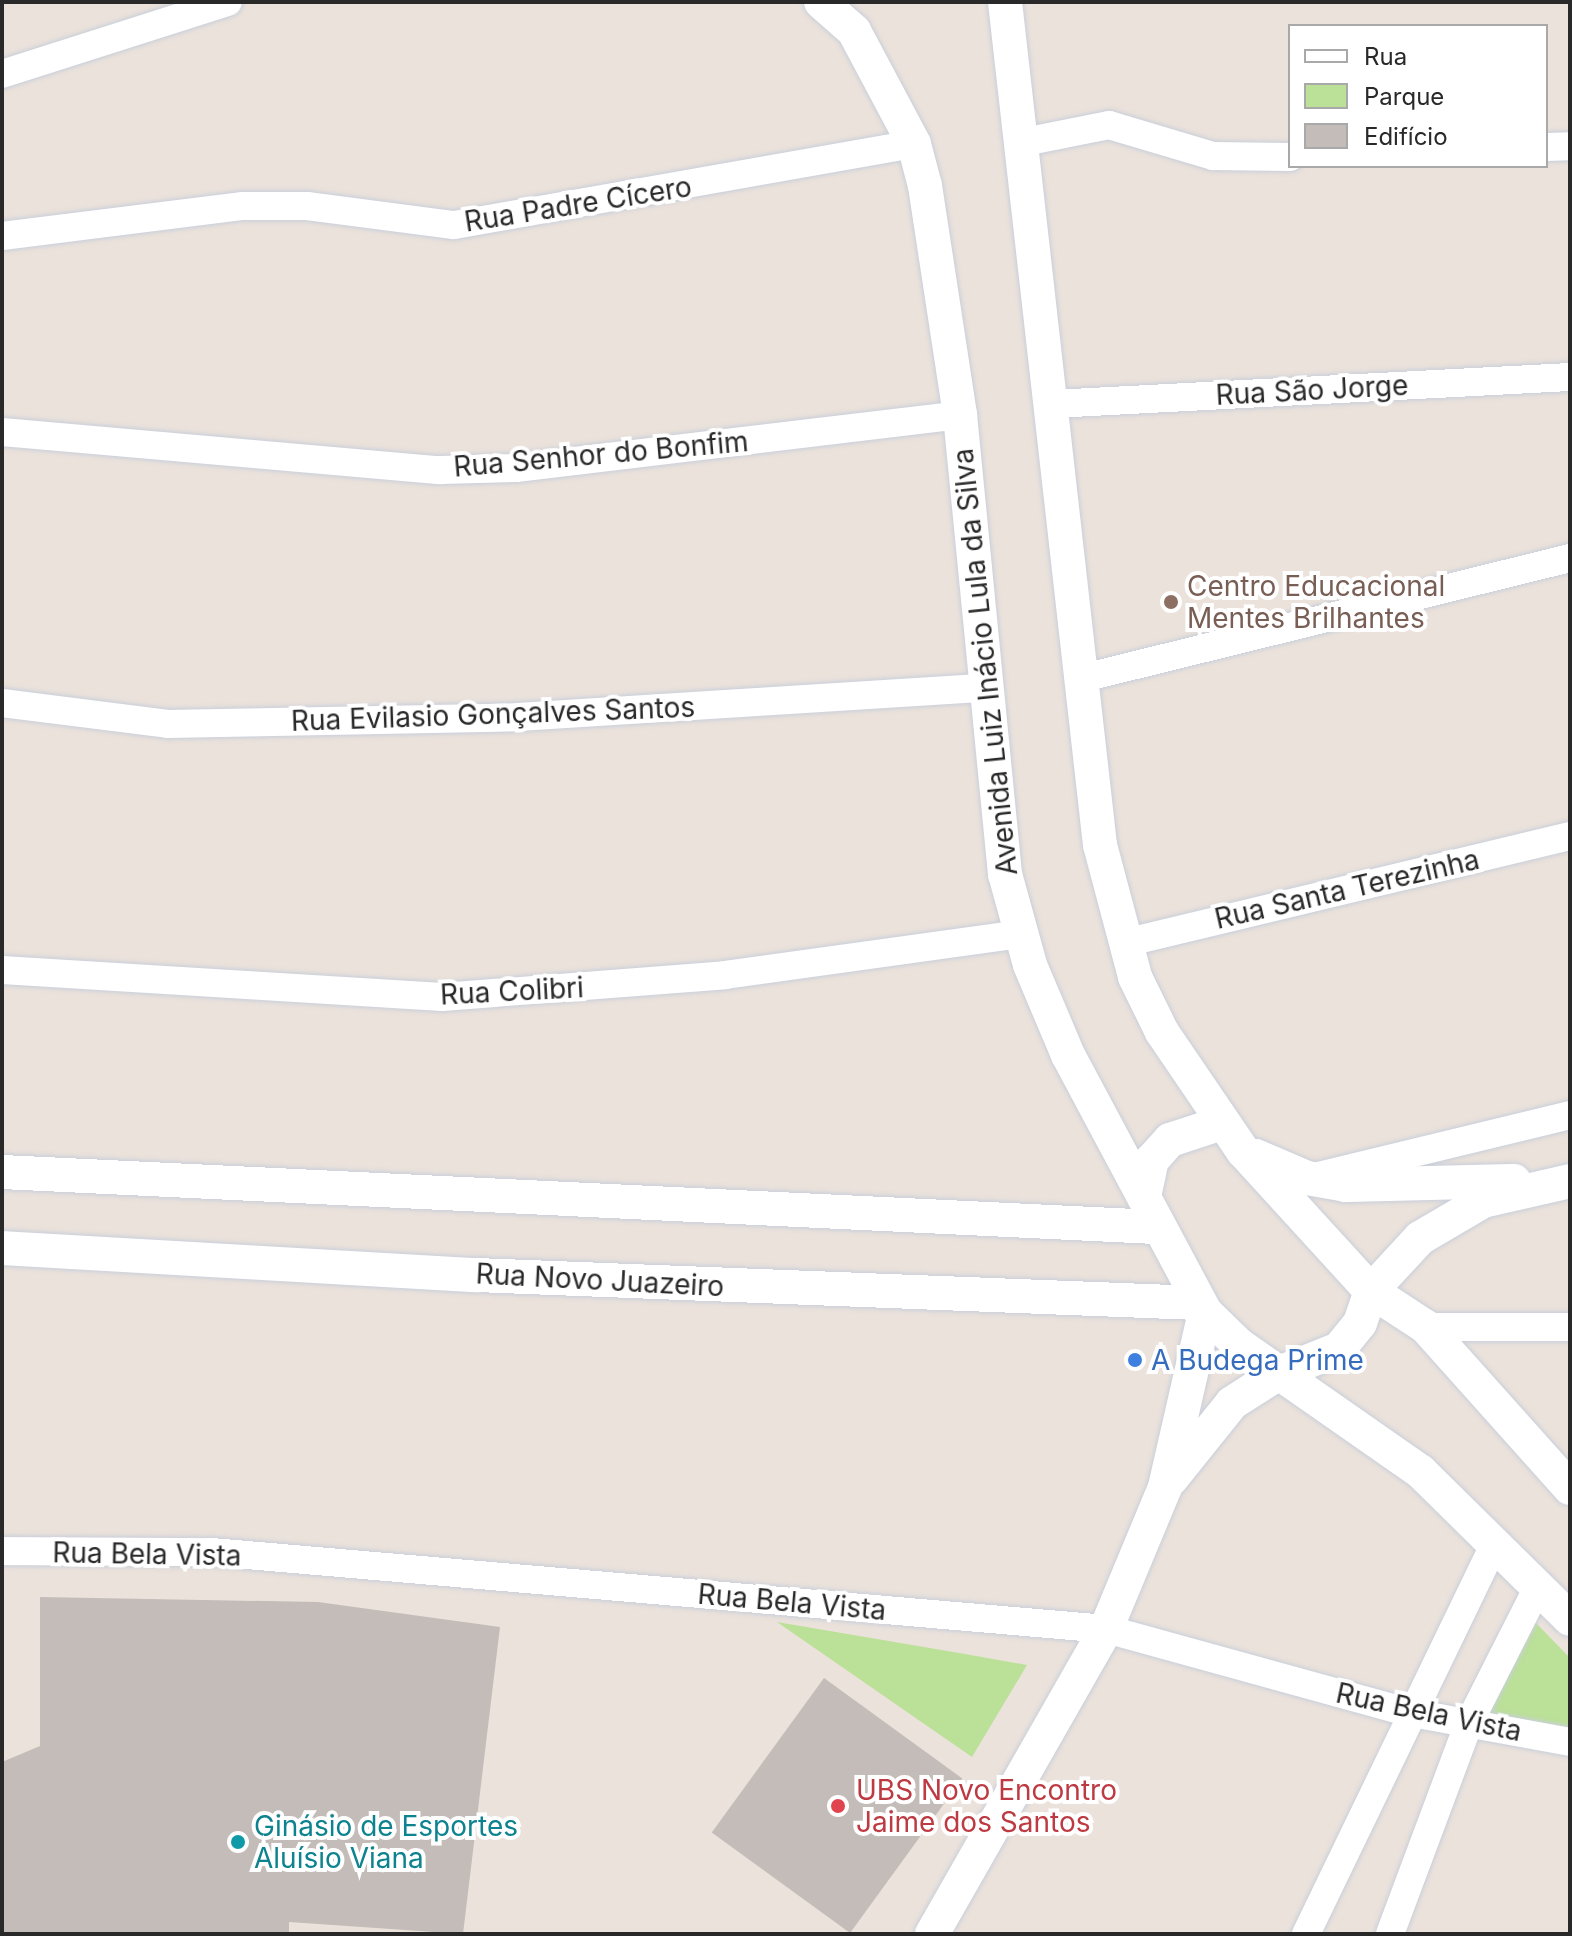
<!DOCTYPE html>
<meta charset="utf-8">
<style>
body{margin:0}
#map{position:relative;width:1572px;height:1936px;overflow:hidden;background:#ebe2db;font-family:Inter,sans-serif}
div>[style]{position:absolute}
.green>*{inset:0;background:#bbe098}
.building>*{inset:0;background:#c3bcb8;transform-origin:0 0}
.roads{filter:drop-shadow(0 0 2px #c9cfda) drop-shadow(0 0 2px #c9cfda)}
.minor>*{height:28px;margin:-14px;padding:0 14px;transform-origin:14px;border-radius:14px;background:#fff}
.tertiary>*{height:34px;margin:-17px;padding:0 17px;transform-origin:17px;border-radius:17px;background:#fff}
.dots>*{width:22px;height:22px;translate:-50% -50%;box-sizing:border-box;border:4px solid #fff;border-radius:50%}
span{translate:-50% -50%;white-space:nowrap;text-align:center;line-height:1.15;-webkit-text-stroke:8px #fff;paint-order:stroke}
.street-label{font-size:28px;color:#292929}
.education-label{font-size:28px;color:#785e54}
.left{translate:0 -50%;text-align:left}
.shop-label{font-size:28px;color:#366cbe}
.health-label{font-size:28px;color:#be3a42}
.culture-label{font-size:28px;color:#0d838f}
.frame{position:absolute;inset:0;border:4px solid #292929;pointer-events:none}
.legend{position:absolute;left:1288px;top:24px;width:260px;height:144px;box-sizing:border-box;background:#fff;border:2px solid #a9a9a9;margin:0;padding:10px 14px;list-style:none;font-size:24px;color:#292929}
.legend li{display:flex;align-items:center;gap:16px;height:40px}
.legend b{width:40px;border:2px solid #a9a9a9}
</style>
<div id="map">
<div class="green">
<i style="clip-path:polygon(777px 1622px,965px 1654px,1027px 1665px,972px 1757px)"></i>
<i style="clip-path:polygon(1535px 1622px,1570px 1658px,1570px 1728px,1486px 1714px)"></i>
</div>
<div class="building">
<i style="clip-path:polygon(40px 1597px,318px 1602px,500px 1627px,463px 1934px,289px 1922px,289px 1934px,2px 1934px,2px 1762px,40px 1746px)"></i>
<i style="left:824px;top:1678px;width:171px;height:191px;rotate:36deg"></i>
</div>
<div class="roads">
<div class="minor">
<i style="left:2px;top:74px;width:237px;rotate:-17.7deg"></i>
<i style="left:1019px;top:143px;width:92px;rotate:-11.3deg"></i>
<i style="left:1109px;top:125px;width:109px;rotate:16.6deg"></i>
<i style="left:1213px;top:156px;width:77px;rotate:0.7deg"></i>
<i style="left:1546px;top:147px;width:24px;rotate:-2deg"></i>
<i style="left:2px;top:236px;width:243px;rotate:-7.1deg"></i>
<i style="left:243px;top:206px;width:64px"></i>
<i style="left:307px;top:206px;width:148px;rotate:7.4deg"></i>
<i style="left:454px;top:225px;width:467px;rotate:-10deg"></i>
<i style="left:1053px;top:404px;width:518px;rotate:-2.99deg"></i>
<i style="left:2px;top:432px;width:440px;rotate:5deg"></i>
<i style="left:440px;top:470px;width:76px;rotate:-1.5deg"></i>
<i style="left:516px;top:468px;width:447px;rotate:-6.8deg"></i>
<i style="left:1079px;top:679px;width:506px;rotate:-13.84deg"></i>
<i style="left:2px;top:703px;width:167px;rotate:7.2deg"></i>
<i style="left:168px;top:724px;width:350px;rotate:-1.1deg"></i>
<i style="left:518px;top:717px;width:467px;rotate:-3.6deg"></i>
<i style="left:1124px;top:943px;width:459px;rotate:-13.5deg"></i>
<i style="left:2px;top:970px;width:441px;rotate:3.5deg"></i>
<i style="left:442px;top:997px;width:284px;rotate:-4.4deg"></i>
<i style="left:725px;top:975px;width:298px;rotate:-7.9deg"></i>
<i style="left:1314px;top:1177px;width:263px;rotate:-13.6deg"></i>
<i style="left:1426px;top:1327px;width:144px"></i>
<i style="left:2px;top:1551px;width:210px;rotate:0.3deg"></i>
<i style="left:212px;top:1552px;width:897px;rotate:4.92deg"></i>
<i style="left:1106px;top:1629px;width:317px;rotate:15.4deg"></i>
<i style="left:1412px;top:1713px;width:161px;rotate:10.4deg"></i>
<i style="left:1306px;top:1934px;width:434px;rotate:-64.2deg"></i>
<i style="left:1390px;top:1934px;width:225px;rotate:-69.5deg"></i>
<i style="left:1469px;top:1723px;width:155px;rotate:-63.1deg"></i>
</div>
<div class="tertiary">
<i style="left:821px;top:2px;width:44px;rotate:41.3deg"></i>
<i style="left:854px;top:31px;width:128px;rotate:62deg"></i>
<i style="left:914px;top:144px;width:43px;rotate:75.3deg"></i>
<i style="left:925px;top:186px;width:232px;rotate:81.3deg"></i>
<i style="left:960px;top:415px;width:461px;rotate:84.4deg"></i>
<i style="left:1005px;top:874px;width:94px;rotate:74.6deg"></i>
<i style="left:1030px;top:965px;width:98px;rotate:67.1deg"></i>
<i style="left:1068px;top:1055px;width:291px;rotate:61.9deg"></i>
<i style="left:1205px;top:1312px;width:47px;rotate:44.1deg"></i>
<i style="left:1239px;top:1345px;width:222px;rotate:34.9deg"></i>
<i style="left:1421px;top:1472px;width:209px;rotate:44.6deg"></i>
<i style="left:1005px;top:2px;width:848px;rotate:83.57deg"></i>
<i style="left:1100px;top:845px;width:137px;rotate:75.1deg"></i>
<i style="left:1135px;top:977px;width:61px;rotate:63.9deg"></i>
<i style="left:1162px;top:1032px;width:144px;rotate:55.8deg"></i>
<i style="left:1243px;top:1151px;width:190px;rotate:47.6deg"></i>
<i style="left:1371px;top:1291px;width:66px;rotate:33.2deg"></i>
<i style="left:1426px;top:1327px;width:216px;rotate:48.2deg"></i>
<i style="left:1256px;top:1156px;width:56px;rotate:23.3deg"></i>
<i style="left:1307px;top:1178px;width:39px;rotate:10deg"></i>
<i style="left:1345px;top:1185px;width:169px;rotate:-1.4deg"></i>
<i style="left:2px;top:1172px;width:1155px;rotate:2.73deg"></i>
<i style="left:1144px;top:1197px;width:38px;rotate:-78deg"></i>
<i style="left:1152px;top:1160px;width:27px;rotate:-48deg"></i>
<i style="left:1170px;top:1140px;width:55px;rotate:-18.1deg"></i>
<i style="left:2px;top:1248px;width:475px;rotate:3.3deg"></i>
<i style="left:476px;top:1275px;width:724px;rotate:2.22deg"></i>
<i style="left:1171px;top:1479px;width:97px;rotate:-51.2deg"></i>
<i style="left:1232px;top:1403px;width:56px;rotate:-32.6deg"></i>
<i style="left:1279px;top:1373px;width:65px;rotate:-21.8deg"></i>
<i style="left:1339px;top:1349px;width:33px;rotate:-51deg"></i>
<i style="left:1360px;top:1323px;width:34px;rotate:-71deg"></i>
<i style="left:1371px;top:1291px;width:72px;rotate:-47.2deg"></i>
<i style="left:1420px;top:1238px;width:73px;rotate:-30.4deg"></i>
<i style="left:1483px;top:1201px;width:89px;rotate:-12.9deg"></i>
<i style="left:932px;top:1934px;width:351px;rotate:-60.3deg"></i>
<i style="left:1106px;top:1629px;width:154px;rotate:-67.4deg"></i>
<i style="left:1165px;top:1487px;width:180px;rotate:-77.1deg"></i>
</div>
</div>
<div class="dots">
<i style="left:1171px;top:602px;background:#8d6e63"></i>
<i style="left:1135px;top:1360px;background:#3f7fe0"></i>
<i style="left:838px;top:1806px;background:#e0444e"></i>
<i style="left:238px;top:1842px;background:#0f9aa8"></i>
</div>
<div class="street-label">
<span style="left:578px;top:204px;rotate:-9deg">Rua Padre Cícero</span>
<span style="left:1312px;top:390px;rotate:-3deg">Rua São Jorge</span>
<span style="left:601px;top:454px;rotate:-5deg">Rua Senhor do Bonfim</span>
<span style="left:985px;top:662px;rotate:-96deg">Avenida Luiz Inácio Lula da Silva</span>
<span style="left:493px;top:714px;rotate:-2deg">Rua Evilasio Gonçalves Santos</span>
<span style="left:1347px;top:889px;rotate:-13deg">Rua Santa Terezinha</span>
<span style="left:512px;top:991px;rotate:-3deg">Rua Colibri</span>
<span style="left:600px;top:1280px;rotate:3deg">Rua Novo Juazeiro</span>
<span style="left:147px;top:1554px;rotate:1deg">Rua Bela Vista</span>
<span style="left:792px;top:1602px;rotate:5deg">Rua Bela Vista</span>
<span style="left:1429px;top:1712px;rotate:12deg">Rua Bela Vista</span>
</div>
<div class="education-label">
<span class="left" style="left:1187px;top:602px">Centro Educacional<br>Mentes Brilhantes</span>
</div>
<div class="shop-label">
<span class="left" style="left:1151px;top:1360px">A Budega Prime</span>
</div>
<div class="health-label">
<span class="left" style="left:856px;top:1806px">UBS Novo Encontro<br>Jaime dos Santos</span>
</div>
<div class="culture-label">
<span class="left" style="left:254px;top:1842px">Ginásio de Esportes<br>Aluísio Viana</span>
</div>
<div class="frame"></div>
<ul class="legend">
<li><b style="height:10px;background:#fff"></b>Rua</li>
<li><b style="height:22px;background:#bbe098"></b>Parque</li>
<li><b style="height:22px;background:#c3bcb8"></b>Edifício</li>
</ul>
</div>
